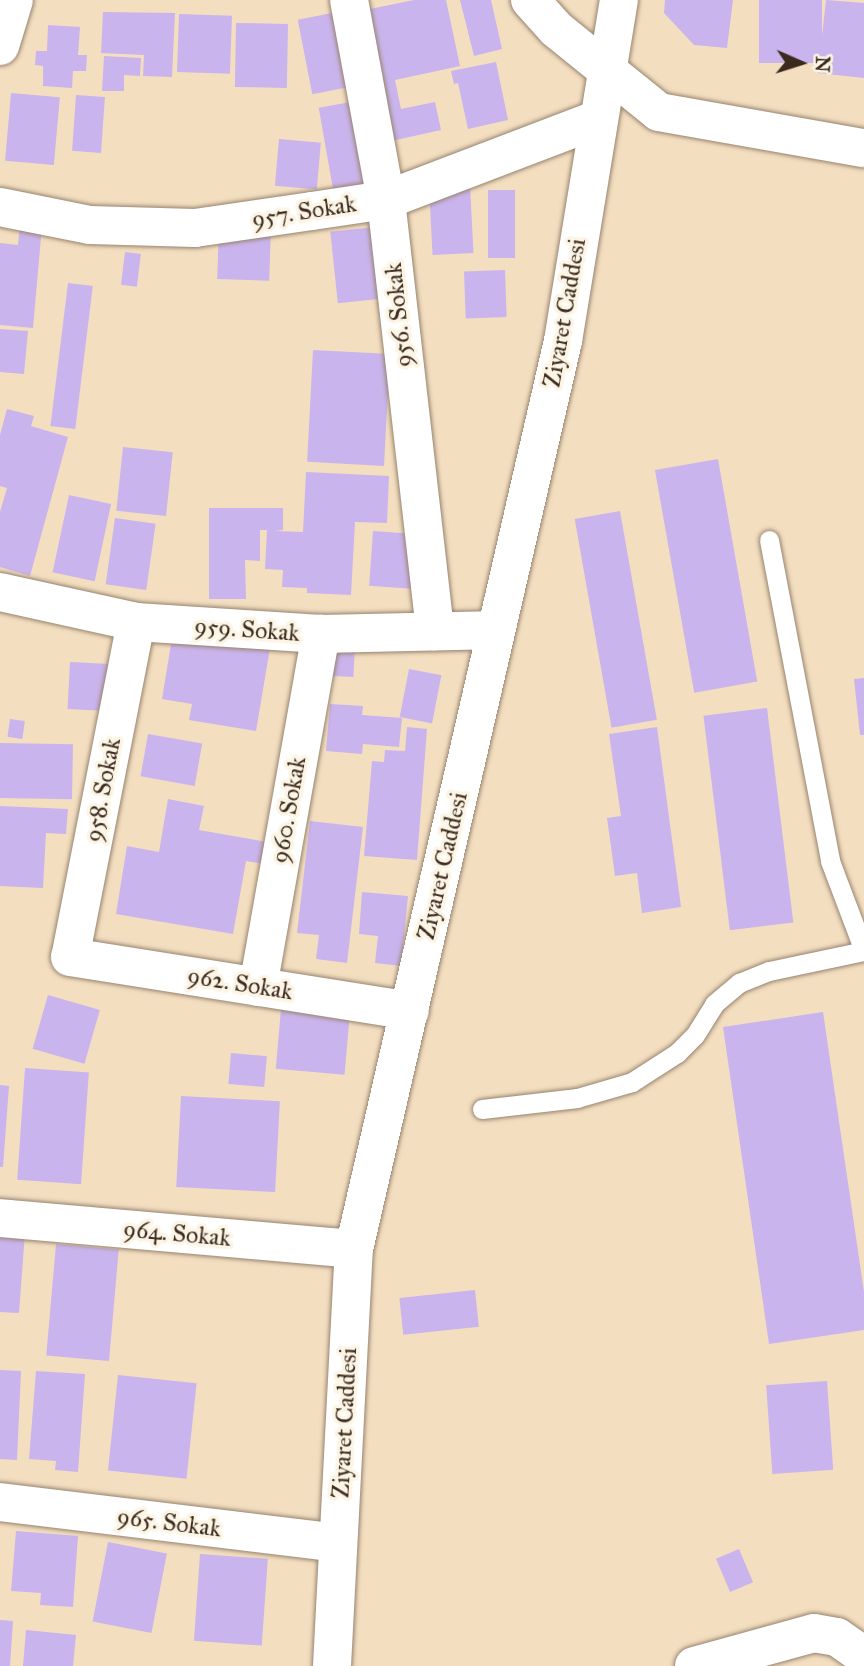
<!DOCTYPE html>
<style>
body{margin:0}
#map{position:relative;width:864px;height:1666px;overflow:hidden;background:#f3dec0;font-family:"IM FELL Great Primer",serif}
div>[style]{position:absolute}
.building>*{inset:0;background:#cab4ed;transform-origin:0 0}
.roads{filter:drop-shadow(0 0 2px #97846f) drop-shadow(0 0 2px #97846f)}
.service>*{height:19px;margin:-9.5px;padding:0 9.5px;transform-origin:9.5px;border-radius:9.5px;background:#fff}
.minor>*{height:38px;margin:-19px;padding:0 19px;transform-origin:19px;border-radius:19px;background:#fff}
.tertiary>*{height:38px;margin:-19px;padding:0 19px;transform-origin:19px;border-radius:19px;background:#fff}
.secondary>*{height:38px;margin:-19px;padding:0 19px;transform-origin:19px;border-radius:19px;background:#fff}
span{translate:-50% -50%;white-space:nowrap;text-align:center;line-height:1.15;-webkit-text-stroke:7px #fcf5e5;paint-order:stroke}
.street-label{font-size:24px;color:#3b2a1e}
.north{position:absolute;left:766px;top:28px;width:70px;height:70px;-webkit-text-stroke:5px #fcf5e5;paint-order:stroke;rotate:93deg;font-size:19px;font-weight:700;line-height:28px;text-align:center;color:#3b2a1e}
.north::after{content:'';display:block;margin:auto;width:24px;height:32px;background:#3b2a1e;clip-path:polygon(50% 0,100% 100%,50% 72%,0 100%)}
</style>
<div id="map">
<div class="building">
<i style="clip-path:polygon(414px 0,446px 0,460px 66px,395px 80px,401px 109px,435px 102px,441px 130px,387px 142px,360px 11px)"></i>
<i style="clip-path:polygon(460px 0,491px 0,502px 49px,474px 56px)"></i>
<i style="clip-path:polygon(665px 0,733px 0,727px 48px,694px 45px,664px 13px)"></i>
<i style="left:759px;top:0;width:63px;height:63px"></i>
<i style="clip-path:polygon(826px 0,864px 3px,864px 78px,818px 73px)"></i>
<i style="clip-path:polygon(103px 12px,175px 13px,172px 77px,143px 76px,144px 55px,101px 53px)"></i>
<i style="left:337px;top:12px;width:76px;height:40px;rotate:79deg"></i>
<i style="left:179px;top:14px;width:53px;height:58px;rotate:2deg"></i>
<i style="left:236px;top:23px;width:52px;height:64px;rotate:1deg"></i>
<i style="clip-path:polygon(48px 25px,80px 27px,78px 55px,87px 55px,86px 71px,73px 71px,72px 88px,43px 86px,43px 66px,35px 65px,36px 51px,47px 51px)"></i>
<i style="clip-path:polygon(104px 56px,141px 58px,140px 76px,124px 75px,124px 91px,102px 91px)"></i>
<i style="clip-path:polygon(496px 62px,508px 120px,468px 129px,458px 83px,454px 84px,451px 71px)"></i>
<i style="left:11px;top:93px;width:49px;height:68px;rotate:5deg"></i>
<i style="left:76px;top:95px;width:29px;height:56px;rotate:4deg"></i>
<i style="left:362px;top:100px;width:86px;height:44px;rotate:80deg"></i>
<i style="left:279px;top:139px;width:42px;height:47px;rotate:5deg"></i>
<i style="left:470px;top:186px;width:67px;height:41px;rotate:87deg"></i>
<i style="left:488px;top:190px;width:27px;height:68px"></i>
<i style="clip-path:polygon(20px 224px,42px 226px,33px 328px,0 325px,0 243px,18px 245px)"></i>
<i style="left:385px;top:226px;width:72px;height:55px;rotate:84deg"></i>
<i style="left:219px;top:227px;width:52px;height:52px;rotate:2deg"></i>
<i style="left:125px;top:252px;width:16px;height:33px;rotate:7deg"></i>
<i style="left:505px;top:270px;width:47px;height:41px;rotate:88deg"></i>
<i style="left:68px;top:283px;width:25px;height:144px;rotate:7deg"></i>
<i style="clip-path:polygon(0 329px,28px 331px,24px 374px,0 372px)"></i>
<i style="left:313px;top:350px;width:77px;height:112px;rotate:3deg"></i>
<i style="clip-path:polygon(7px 409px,34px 416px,31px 426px,68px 437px,30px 576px,0 567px,0 512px,7px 488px,0 486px,0 435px)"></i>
<i style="left:123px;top:447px;width:50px;height:64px;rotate:6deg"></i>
<i style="left:718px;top:459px;width:226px;height:64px;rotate:80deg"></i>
<i style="clip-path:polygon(306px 472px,389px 476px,387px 523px,355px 522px,351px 595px,307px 593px,307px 588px,282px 587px,283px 570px,265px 569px,267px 530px,260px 530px,260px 561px,245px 560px,246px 599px,209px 599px,209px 508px,283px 508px,283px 530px,274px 531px,303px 532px)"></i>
<i style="left:69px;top:495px;width:43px;height:79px;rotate:12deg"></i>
<i style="left:620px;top:511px;width:212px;height:46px;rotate:80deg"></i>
<i style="left:115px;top:518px;width:41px;height:67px;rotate:8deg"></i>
<i style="left:373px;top:531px;width:42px;height:55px;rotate:4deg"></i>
<i style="clip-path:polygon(173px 632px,270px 648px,256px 731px,189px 720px,192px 704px,162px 699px)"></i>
<i style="left:334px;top:645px;width:21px;height:31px;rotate:3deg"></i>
<i style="left:70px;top:662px;width:50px;height:47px;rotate:3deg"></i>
<i style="left:409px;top:669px;width:33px;height:49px;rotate:11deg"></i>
<i style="clip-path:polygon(864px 678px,864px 735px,860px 735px,854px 679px)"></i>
<i style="clip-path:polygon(330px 704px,363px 706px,362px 715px,402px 718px,399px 747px,363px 744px,362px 754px,326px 751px)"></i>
<i style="left:767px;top:708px;width:216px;height:64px;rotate:83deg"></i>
<i style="left:10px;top:719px;width:15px;height:18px;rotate:8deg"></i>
<i style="clip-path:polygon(407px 727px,427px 729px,417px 860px,364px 856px,372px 761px,384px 762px,385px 750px,405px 751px)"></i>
<i style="clip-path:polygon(657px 727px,681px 907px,642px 913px,637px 873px,615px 876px,607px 818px,621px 816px,609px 734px)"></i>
<i style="left:148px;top:734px;width:55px;height:43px;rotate:10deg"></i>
<i style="left:0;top:743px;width:73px;height:55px;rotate:1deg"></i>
<i style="clip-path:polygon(168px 799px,204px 806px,199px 830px,273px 843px,270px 865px,246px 861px,233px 934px,116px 914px,127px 846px,159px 852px)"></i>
<i style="clip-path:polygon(0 806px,68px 809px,66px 834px,46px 833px,43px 888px,0 886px)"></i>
<i style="clip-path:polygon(310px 821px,363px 827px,347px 963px,316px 959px,319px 935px,297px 933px)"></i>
<i style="clip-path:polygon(362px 892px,408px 896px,401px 966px,375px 963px,378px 936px,359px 934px)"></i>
<i style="left:48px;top:995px;width:54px;height:56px;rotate:16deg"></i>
<i style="left:281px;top:1009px;width:69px;height:60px;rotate:5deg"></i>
<i style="clip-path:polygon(823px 1012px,864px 1292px,864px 1330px,769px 1344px,723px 1027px)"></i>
<i style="left:231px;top:1053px;width:36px;height:31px;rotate:5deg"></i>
<i style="left:25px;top:1068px;width:64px;height:112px;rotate:4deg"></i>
<i style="clip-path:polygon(0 1085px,9px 1086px,3px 1167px,0 1167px)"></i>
<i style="left:181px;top:1096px;width:99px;height:91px;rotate:3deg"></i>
<i style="clip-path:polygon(0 1231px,25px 1233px,19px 1313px,0 1312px)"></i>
<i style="left:56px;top:1244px;width:63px;height:112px;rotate:5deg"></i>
<i style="left:475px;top:1290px;width:37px;height:76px;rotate:84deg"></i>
<i style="clip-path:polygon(0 1370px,21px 1371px,17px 1460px,0 1459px)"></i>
<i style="clip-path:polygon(36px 1371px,85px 1374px,78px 1472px,55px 1470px,56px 1461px,29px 1459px)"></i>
<i style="left:118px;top:1375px;width:79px;height:96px;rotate:6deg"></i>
<i style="left:827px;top:1381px;width:89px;height:61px;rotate:86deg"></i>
<i style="clip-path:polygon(16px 1531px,78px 1536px,73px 1607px,40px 1605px,41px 1593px,11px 1591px)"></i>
<i style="left:108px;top:1542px;width:60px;height:81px;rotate:11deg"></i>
<i style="left:739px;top:1549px;width:36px;height:25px;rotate:67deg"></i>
<i style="left:200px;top:1554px;width:68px;height:87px;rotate:4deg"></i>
<i style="clip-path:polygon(0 1620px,13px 1621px,10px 1666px,0 1666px)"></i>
<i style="clip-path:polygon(26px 1630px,76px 1635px,73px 1666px,23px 1666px)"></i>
</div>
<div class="roads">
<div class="service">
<i style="left:769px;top:540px;width:327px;rotate:79.2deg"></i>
<i style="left:830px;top:861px;width:96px;rotate:69.3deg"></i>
<i style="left:482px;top:1109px;width:96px;rotate:-6.6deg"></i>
<i style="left:577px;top:1098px;width:57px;rotate:-16.2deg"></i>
<i style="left:632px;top:1082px;width:54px;rotate:-32.8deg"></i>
<i style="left:677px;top:1053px;width:25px;rotate:-45deg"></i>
<i style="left:695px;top:1035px;width:36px;rotate:-58deg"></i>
<i style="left:714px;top:1004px;width:33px;rotate:-40deg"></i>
<i style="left:739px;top:983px;width:32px;rotate:-22deg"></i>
<i style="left:769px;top:971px;width:97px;rotate:-11.9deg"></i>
</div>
<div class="minor">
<i style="left:349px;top:0;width:203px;rotate:79.5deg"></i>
<i style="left:386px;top:200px;width:434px;rotate:83.5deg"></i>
<i style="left:0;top:46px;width:48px;rotate:-73.1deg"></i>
<i style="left:607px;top:73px;width:74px;rotate:-80.7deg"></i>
<i style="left:0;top:207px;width:92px;rotate:11.3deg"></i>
<i style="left:90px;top:225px;width:105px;rotate:1.6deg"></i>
<i style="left:195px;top:228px;width:118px;rotate:-8.3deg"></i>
<i style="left:312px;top:211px;width:75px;rotate:-8.5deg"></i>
<i style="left:386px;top:200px;width:225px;rotate:-20.9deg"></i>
<i style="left:0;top:592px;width:139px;rotate:12.4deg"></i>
<i style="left:136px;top:622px;width:185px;rotate:3.7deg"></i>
<i style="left:321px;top:634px;width:175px;rotate:-1.3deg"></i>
<i style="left:136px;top:622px;width:341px;rotate:101.1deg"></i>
<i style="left:70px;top:957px;width:344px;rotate:9deg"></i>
<i style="left:258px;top:987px;width:359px;rotate:-79.9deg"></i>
<i style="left:0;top:1218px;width:355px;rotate:5deg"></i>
<i style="left:0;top:1502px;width:340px;rotate:6.9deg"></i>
</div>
<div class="tertiary">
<i style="left:332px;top:1666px;width:418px;rotate:-87deg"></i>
<i style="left:354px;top:1249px;width:932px;rotate:-77.04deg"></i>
<i style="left:563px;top:341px;width:272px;rotate:-80.7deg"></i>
<i style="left:694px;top:1666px;width:124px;rotate:-15.4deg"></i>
<i style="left:814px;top:1633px;width:23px;rotate:10deg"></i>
<i style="left:837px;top:1637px;width:33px;rotate:35deg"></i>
</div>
<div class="secondary">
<i style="left:530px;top:0;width:39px;rotate:48deg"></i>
<i style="left:556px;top:29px;width:132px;rotate:38.9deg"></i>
<i style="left:659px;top:112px;width:208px;rotate:10deg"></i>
</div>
</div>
<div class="street-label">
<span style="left:304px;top:212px;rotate:-9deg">957. Sokak</span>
<span style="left:565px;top:313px;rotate:-80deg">Ziyaret Caddesi</span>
<span style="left:399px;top:315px;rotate:-96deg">956. Sokak</span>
<span style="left:247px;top:630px;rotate:4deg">959. Sokak</span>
<span style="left:103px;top:790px;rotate:-79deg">958. Sokak</span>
<span style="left:289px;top:810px;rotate:-80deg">960. Sokak</span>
<span style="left:443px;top:866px;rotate:-77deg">Ziyaret Caddesi</span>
<span style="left:240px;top:984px;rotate:9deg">962. Sokak</span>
<span style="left:177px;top:1234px;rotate:5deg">964. Sokak</span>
<span style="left:345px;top:1423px;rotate:-87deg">Ziyaret Caddesi</span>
<span style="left:169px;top:1523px;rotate:7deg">965. Sokak</span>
</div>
<div class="north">N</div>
</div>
